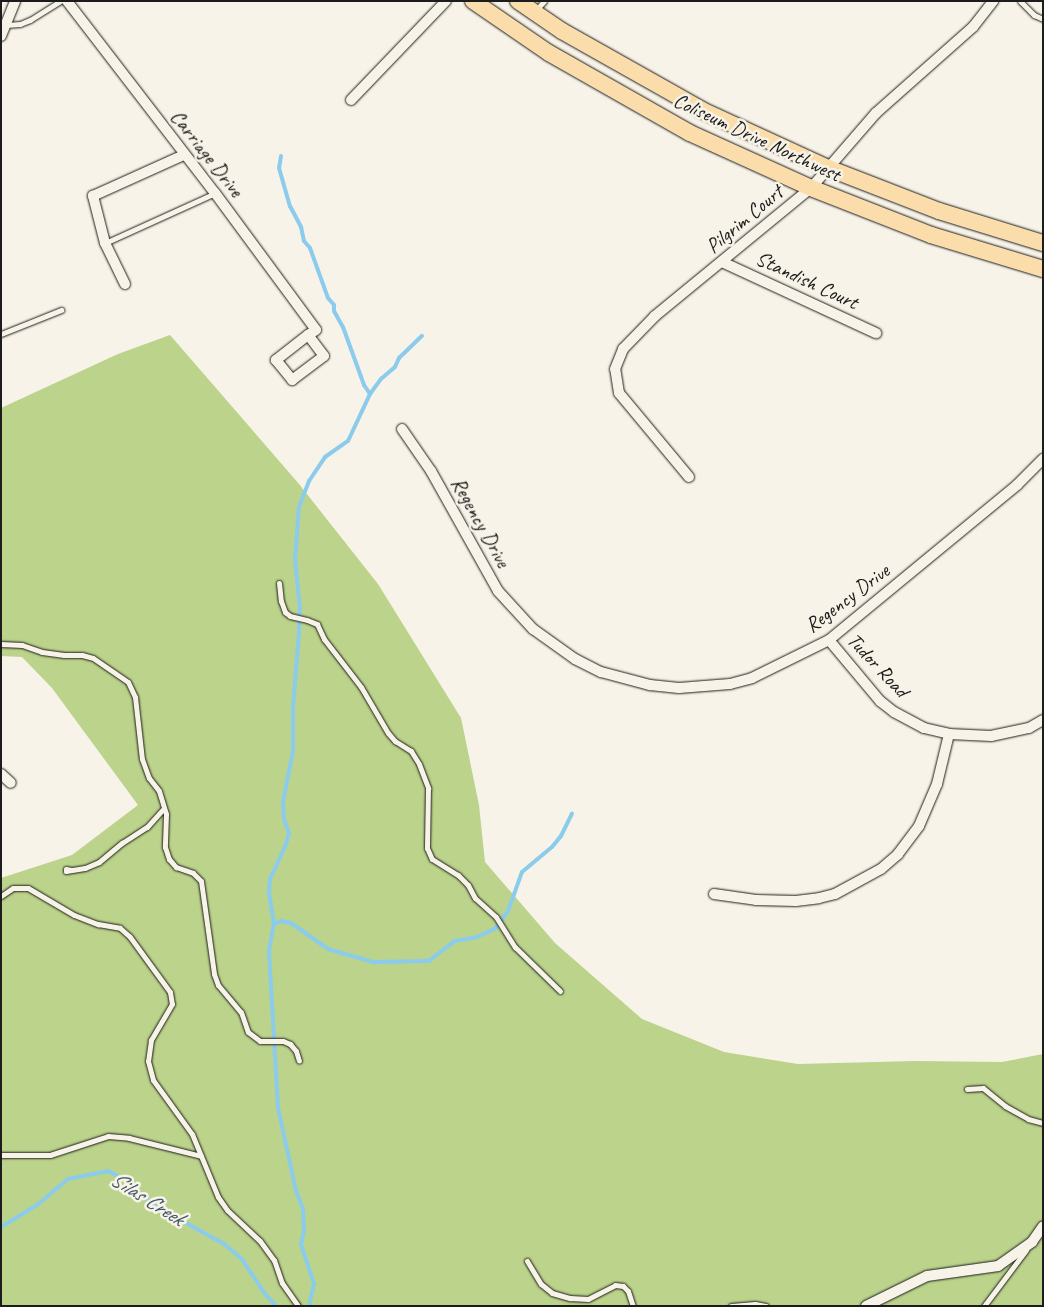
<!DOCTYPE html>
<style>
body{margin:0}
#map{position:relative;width:1044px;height:1307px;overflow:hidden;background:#f7f3e8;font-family:Caveat,sans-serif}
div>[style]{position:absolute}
.green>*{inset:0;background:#bbd38a}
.stream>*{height:4px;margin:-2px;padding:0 2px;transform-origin:2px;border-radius:2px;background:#8bcbec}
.roads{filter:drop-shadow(0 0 1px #1c1c1c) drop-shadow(0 0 1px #1c1c1c)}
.lane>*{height:5px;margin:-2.5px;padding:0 2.5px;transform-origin:2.5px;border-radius:2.5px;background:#f7f3e8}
.street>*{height:10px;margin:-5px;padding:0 5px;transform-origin:5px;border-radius:5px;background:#f7f3e8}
.primary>*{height:16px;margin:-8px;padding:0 8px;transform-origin:8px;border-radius:8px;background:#fbddab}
span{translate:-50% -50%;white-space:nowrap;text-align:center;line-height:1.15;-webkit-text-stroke:5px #f7f3e8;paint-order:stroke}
.street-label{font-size:21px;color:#1c1c1c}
.water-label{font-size:22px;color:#435965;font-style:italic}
.frame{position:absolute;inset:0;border:2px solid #1c1c1c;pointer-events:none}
</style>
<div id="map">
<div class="green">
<i style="clip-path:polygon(170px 335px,299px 484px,378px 584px,461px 718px,479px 805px,485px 862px,555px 943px,642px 1019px,724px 1052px,798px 1064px,915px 1061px,1002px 1062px,1043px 1054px,1043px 1306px,1px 1306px,1px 878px,72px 855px,138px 805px,52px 688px,22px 657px,1px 656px,1px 408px,118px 354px)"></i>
</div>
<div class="stream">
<i style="left:281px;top:156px;width:12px;rotate:99deg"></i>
<i style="left:279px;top:168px;width:40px;rotate:74deg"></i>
<i style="left:290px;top:206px;width:24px;rotate:62deg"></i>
<i style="left:301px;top:227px;width:14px;rotate:78deg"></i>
<i style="left:304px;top:241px;width:9px;rotate:49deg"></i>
<i style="left:310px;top:248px;width:53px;rotate:70.2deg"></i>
<i style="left:328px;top:298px;width:9px;rotate:49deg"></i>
<i style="left:334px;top:305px;width:6px;rotate:90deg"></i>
<i style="left:334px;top:311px;width:18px;rotate:61deg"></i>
<i style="left:343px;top:327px;width:62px;rotate:70.1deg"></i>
<i style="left:364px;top:385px;width:11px;rotate:56deg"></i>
<i style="left:274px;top:924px;width:9px;rotate:-21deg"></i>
<i style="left:282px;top:921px;width:9px;rotate:13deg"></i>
<i style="left:291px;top:923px;width:45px;rotate:35.1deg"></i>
<i style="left:328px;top:949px;width:47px;rotate:16.1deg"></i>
<i style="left:373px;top:962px;width:56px;rotate:-1deg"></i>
<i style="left:429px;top:961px;width:33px;rotate:-38deg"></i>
<i style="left:455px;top:941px;width:22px;rotate:-10deg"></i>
<i style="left:477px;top:937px;width:21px;rotate:-25deg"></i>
<i style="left:496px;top:928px;width:21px;rotate:-55deg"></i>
<i style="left:508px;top:911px;width:41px;rotate:-70.3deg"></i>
<i style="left:522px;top:872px;width:39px;rotate:-40deg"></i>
<i style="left:552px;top:847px;width:14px;rotate:-51deg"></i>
<i style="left:561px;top:836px;width:25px;rotate:-64deg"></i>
<i style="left:1px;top:1227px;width:42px;rotate:-31.4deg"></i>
<i style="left:37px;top:1205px;width:40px;rotate:-40deg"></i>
<i style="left:68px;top:1179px;width:41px;rotate:-11.3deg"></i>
<i style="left:108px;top:1171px;width:18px;rotate:27deg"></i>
<i style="left:124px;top:1179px;width:41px;rotate:41.1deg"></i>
<i style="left:155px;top:1206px;width:79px;rotate:28.8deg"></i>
<i style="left:224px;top:1244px;width:23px;rotate:40deg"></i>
<i style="left:242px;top:1259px;width:42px;rotate:56.7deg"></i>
<i style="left:265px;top:1294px;width:16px;rotate:47deg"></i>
<i style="left:309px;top:1306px;width:23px;rotate:-77deg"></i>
<i style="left:314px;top:1284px;width:42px;rotate:-108deg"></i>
<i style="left:301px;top:1244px;width:14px;rotate:-78deg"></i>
<i style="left:304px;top:1230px;width:21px;rotate:-93deg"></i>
<i style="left:303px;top:1209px;width:19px;rotate:-111deg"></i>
<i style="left:296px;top:1191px;width:85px;rotate:-102.2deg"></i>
<i style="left:278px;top:1108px;width:157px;rotate:-93.3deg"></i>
<i style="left:269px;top:951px;width:27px;rotate:-80deg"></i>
<i style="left:274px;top:924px;width:33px;rotate:-99deg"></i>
<i style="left:269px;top:891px;width:12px;rotate:-85deg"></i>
<i style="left:270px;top:879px;width:35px;rotate:-65deg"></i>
<i style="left:285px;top:847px;width:15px;rotate:-74deg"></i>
<i style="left:289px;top:833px;width:15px;rotate:-110deg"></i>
<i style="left:284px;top:819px;width:17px;rotate:-93deg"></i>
<i style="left:283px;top:802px;width:52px;rotate:-78.9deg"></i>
<i style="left:293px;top:751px;width:44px;rotate:-90deg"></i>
<i style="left:293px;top:707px;width:75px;rotate:-85.4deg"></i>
<i style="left:299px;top:632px;width:24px;rotate:-88deg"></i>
<i style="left:300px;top:608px;width:49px;rotate:-95.8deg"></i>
<i style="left:295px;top:559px;width:52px;rotate:-85.6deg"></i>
<i style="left:299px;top:507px;width:28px;rotate:-69deg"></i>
<i style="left:309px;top:481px;width:29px;rotate:-56deg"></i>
<i style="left:325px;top:457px;width:28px;rotate:-35deg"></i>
<i style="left:348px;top:441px;width:52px;rotate:-64.9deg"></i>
<i style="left:370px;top:394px;width:19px;rotate:-54deg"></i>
<i style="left:381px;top:379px;width:18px;rotate:-41deg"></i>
<i style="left:395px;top:367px;width:10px;rotate:-66deg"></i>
<i style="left:399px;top:358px;width:32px;rotate:-44deg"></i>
</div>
<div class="roads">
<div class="lane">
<i style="left:1020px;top:1px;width:20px;rotate:45deg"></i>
<i style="left:1034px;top:15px;width:10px;rotate:24deg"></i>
<i style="left:536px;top:10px;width:12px;rotate:-48deg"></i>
<i style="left:6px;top:25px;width:14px;rotate:-4deg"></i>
<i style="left:20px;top:24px;width:11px;rotate:-22deg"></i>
<i style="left:30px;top:20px;width:36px;rotate:-32deg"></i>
<i style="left:105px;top:243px;width:121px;rotate:-24.4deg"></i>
<i style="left:1px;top:334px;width:65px;rotate:-21.8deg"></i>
<i style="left:279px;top:583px;width:18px;rotate:84deg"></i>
<i style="left:281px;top:601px;width:12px;rotate:70deg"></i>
<i style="left:285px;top:612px;width:6px;rotate:39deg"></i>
<i style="left:290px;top:616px;width:17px;rotate:13deg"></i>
<i style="left:307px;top:620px;width:11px;rotate:22deg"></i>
<i style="left:317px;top:624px;width:17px;rotate:65deg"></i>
<i style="left:324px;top:639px;width:61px;rotate:52.4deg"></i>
<i style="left:361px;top:687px;width:53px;rotate:59.6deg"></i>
<i style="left:388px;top:733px;width:11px;rotate:49deg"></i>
<i style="left:395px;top:741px;width:19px;rotate:32deg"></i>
<i style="left:411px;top:751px;width:15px;rotate:58deg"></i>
<i style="left:419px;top:764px;width:26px;rotate:69deg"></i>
<i style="left:428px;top:788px;width:60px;rotate:91deg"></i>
<i style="left:427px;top:848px;width:12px;rotate:66deg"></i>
<i style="left:432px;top:859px;width:31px;rotate:32deg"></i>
<i style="left:458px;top:875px;width:14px;rotate:45deg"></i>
<i style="left:468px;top:885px;width:15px;rotate:62deg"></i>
<i style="left:475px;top:898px;width:28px;rotate:42deg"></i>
<i style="left:496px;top:917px;width:36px;rotate:58deg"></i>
<i style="left:515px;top:947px;width:63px;rotate:44.4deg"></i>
<i style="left:1px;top:644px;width:21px;rotate:3deg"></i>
<i style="left:22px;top:645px;width:21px;rotate:19deg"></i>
<i style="left:42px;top:652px;width:22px;rotate:8deg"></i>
<i style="left:64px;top:655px;width:18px"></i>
<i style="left:82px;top:655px;width:11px;rotate:15deg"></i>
<i style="left:93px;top:658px;width:42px;rotate:34.4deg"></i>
<i style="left:128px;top:682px;width:17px;rotate:65deg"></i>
<i style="left:135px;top:697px;width:62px;rotate:83.6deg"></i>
<i style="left:142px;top:759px;width:20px;rotate:70deg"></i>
<i style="left:149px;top:778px;width:16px;rotate:52deg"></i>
<i style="left:159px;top:791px;width:24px;rotate:73deg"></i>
<i style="left:166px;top:814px;width:33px;rotate:92deg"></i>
<i style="left:165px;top:847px;width:13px;rotate:72deg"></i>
<i style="left:169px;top:859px;width:11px;rotate:49deg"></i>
<i style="left:176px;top:867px;width:18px;rotate:19deg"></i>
<i style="left:193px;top:873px;width:11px;rotate:45deg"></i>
<i style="left:201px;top:881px;width:94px;rotate:82deg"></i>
<i style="left:214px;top:974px;width:12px;rotate:70deg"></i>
<i style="left:218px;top:985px;width:35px;rotate:50deg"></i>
<i style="left:241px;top:1012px;width:21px;rotate:71deg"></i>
<i style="left:248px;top:1032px;width:15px;rotate:37deg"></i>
<i style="left:260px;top:1041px;width:23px"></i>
<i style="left:283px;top:1041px;width:8px;rotate:23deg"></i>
<i style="left:290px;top:1044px;width:9px;rotate:49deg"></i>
<i style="left:296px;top:1051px;width:10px;rotate:73deg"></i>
<i style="left:71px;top:870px;width:5px;rotate:-169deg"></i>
<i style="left:66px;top:869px;width:2px;rotate:90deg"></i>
<i style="left:66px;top:871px;width:19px;rotate:-9deg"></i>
<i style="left:85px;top:868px;width:15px;rotate:-23deg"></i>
<i style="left:99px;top:862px;width:30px;rotate:-40deg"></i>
<i style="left:122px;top:843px;width:30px;rotate:-33deg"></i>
<i style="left:147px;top:827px;width:25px;rotate:-48deg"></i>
<i style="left:1px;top:896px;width:14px;rotate:-34deg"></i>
<i style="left:13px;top:888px;width:15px"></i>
<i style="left:28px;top:888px;width:53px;rotate:30.4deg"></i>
<i style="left:74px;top:915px;width:26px;rotate:21deg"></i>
<i style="left:98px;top:924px;width:22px;rotate:10deg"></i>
<i style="left:120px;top:928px;width:13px;rotate:42deg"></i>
<i style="left:130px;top:937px;width:68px;rotate:54deg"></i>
<i style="left:170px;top:992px;width:12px;rotate:81deg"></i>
<i style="left:172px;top:1004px;width:42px;rotate:120.3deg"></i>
<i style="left:151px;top:1040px;width:21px;rotate:98deg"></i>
<i style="left:148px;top:1061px;width:20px;rotate:75deg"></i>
<i style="left:153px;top:1080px;width:67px;rotate:54.2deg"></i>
<i style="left:192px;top:1134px;width:68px;rotate:67.6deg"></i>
<i style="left:218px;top:1197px;width:16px;rotate:55deg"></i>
<i style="left:227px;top:1210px;width:45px;rotate:43.2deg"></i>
<i style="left:260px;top:1241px;width:24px;rotate:54deg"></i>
<i style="left:274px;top:1260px;width:24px;rotate:71deg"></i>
<i style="left:282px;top:1283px;width:28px;rotate:55deg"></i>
<i style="left:967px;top:1089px;width:16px;rotate:-4deg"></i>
<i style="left:983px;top:1088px;width:28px;rotate:39deg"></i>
<i style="left:1005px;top:1106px;width:26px;rotate:29deg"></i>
<i style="left:1028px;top:1119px;width:16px;rotate:15deg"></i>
<i style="left:1px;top:1155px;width:49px"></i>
<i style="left:50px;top:1155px;width:61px;rotate:-18.1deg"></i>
<i style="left:108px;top:1136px;width:21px;rotate:5deg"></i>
<i style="left:129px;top:1138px;width:74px;rotate:14deg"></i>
<i style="left:527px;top:1261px;width:27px;rotate:59deg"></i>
<i style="left:541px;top:1284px;width:14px;rotate:39deg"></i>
<i style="left:552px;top:1293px;width:19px;rotate:16deg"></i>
<i style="left:570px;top:1298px;width:18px;rotate:3deg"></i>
<i style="left:588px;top:1299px;width:30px;rotate:-27deg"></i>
<i style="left:615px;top:1285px;width:8px;rotate:7deg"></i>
<i style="left:623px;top:1286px;width:7px;rotate:45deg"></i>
<i style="left:628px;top:1291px;width:16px;rotate:72deg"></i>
<i style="left:731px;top:1306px;width:24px;rotate:-5deg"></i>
<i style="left:755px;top:1304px;width:11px;rotate:10deg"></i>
<i style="left:984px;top:1306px;width:70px;rotate:-53.1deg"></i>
</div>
<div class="street">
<i style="left:67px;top:1px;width:242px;rotate:52.4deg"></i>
<i style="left:215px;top:193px;width:170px;rotate:53.6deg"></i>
<i style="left:316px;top:330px;width:9px;rotate:148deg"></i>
<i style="left:308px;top:335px;width:41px;rotate:142deg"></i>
<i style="left:276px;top:360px;width:26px;rotate:51deg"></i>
<i style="left:292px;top:380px;width:40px;rotate:-37deg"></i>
<i style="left:324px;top:356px;width:26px;rotate:-127deg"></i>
<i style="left:1px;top:36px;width:38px;rotate:-68deg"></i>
<i style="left:351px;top:100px;width:137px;rotate:-46.2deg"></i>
<i style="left:722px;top:262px;width:170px;rotate:24.8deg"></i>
<i style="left:125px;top:284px;width:46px;rotate:-116deg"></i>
<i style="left:105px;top:243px;width:49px;rotate:-104.3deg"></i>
<i style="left:93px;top:196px;width:100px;rotate:-24.3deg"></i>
<i style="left:402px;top:429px;width:51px;rotate:55.4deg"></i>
<i style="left:431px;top:471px;width:137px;rotate:60.8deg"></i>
<i style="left:498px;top:591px;width:52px;rotate:47.4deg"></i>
<i style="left:533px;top:629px;width:52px;rotate:35.5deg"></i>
<i style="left:575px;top:659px;width:29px;rotate:27deg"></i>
<i style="left:601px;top:672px;width:51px;rotate:14.9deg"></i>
<i style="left:650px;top:685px;width:29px;rotate:6deg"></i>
<i style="left:679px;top:688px;width:51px;rotate:-4.5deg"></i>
<i style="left:730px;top:684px;width:23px;rotate:-15deg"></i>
<i style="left:752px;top:678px;width:86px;rotate:-26.3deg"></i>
<i style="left:829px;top:640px;width:244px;rotate:-39.5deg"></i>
<i style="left:1017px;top:485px;width:37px;rotate:-45deg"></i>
<i style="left:689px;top:477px;width:109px;rotate:-129.8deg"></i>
<i style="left:619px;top:393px;width:24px;rotate:-99deg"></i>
<i style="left:615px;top:369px;width:22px;rotate:-68deg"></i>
<i style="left:623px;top:349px;width:46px;rotate:-45.9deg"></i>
<i style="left:655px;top:316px;width:202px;rotate:-39.4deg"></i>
<i style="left:811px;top:188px;width:99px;rotate:-49.1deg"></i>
<i style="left:876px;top:113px;width:130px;rotate:-41.6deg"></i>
<i style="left:973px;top:27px;width:33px;rotate:-52deg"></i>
<i style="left:829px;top:640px;width:80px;rotate:50.1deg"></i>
<i style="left:880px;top:701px;width:18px;rotate:38deg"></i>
<i style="left:894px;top:712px;width:34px;rotate:28deg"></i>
<i style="left:924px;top:728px;width:26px;rotate:13deg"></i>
<i style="left:949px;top:734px;width:42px;rotate:2.7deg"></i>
<i style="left:991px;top:736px;width:39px;rotate:-12deg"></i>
<i style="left:1029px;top:728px;width:16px;rotate:-30deg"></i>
<i style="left:1px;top:774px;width:13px;rotate:42deg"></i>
<i style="left:714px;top:894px;width:42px;rotate:8.1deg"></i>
<i style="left:756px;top:900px;width:40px;rotate:1.4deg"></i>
<i style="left:796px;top:901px;width:23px;rotate:-7deg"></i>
<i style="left:819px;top:898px;width:16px;rotate:-14deg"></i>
<i style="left:835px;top:894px;width:52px;rotate:-28.5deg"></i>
<i style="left:881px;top:869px;width:23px;rotate:-41deg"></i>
<i style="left:898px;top:854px;width:35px;rotate:-53deg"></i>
<i style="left:919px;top:826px;width:46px;rotate:-66.8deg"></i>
<i style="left:937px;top:784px;width:51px;rotate:-76.5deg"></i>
<i style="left:866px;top:1306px;width:68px;rotate:-26.2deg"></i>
<i style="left:927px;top:1276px;width:72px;rotate:-8deg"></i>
<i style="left:998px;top:1266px;width:42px;rotate:-35.2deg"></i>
<i style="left:1032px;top:1242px;width:19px;rotate:-55deg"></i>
</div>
<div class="primary">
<i style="left:473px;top:1px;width:92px;rotate:34.4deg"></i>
<i style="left:549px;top:53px;width:162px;rotate:29.6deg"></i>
<i style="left:690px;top:133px;width:133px;rotate:24.4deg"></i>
<i style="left:811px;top:188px;width:129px;rotate:21.4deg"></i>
<i style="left:931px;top:235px;width:117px;rotate:16.9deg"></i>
<i style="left:518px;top:1px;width:53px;rotate:34.3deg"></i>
<i style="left:562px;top:31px;width:161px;rotate:29.4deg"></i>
<i style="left:702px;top:110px;width:139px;rotate:24.7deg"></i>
<i style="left:828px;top:168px;width:119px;rotate:21.2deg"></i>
<i style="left:939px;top:211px;width:109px;rotate:17.1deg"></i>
</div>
</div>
<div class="street-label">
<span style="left:757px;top:137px;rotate:25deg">Coliseum Drive Northwest</span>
<span style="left:207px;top:153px;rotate:52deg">Carriage Drive</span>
<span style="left:744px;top:219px;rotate:-40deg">Pilgrim Court</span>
<span style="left:807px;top:280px;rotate:25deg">Standish Court</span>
<span style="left:481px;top:522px;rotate:61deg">Regency Drive</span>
<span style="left:847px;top:598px;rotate:-37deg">Regency Drive</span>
<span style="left:878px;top:665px;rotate:47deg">Tudor Road</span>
</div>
<div class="water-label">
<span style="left:147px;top:1199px;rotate:32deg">Silas Creek</span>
</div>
<div class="frame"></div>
</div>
